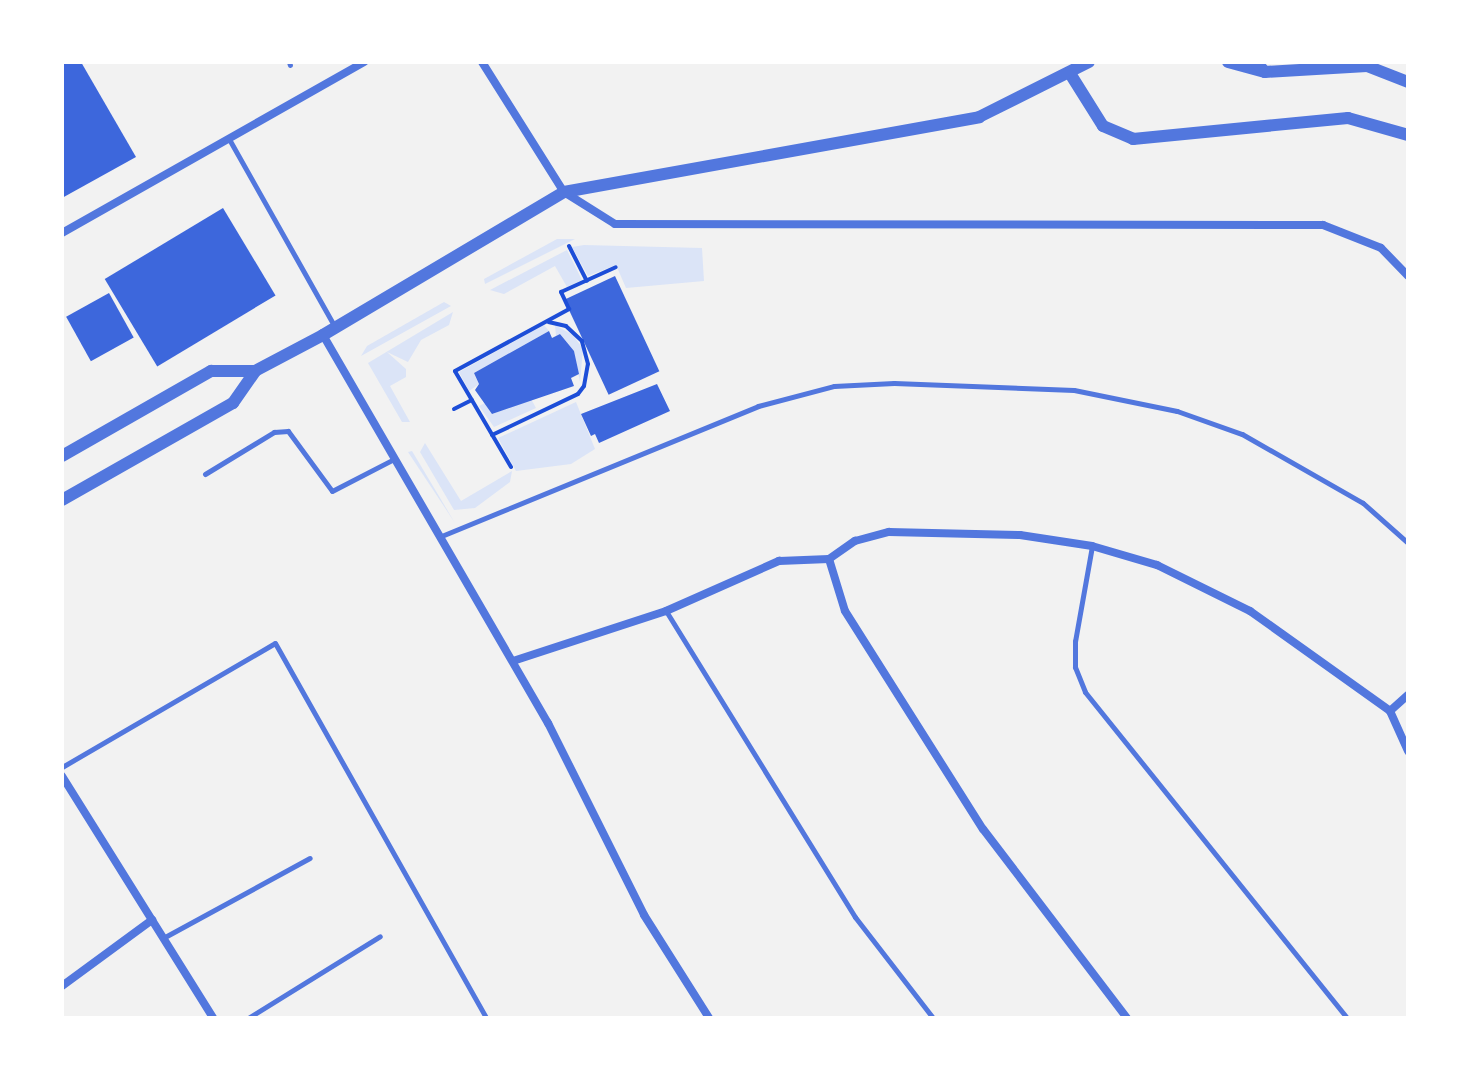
<!DOCTYPE html>
<style>
body{margin:0}
#map{position:relative;width:1470px;height:1080px;overflow:hidden;background:#f2f2f2;font-family:Roboto,sans-serif}
div>[style]{position:absolute}
.green>*{inset:0;background:#dbe4f7}
.building>*{inset:0;background:#3d67dc;transform-origin:0 0}
.path>*{height:4px;margin:-2px;padding:0 2px;transform-origin:2px;border-radius:2px;background:#1d4ed8}
.service>*{height:5px;margin:-2.5px;padding:0 2.5px;transform-origin:2.5px;border-radius:2.5px;background:#5277de}
.minor>*{height:8px;margin:-4px;padding:0 4px;transform-origin:4px;border-radius:4px;background:#5277de}
.tertiary>*{height:12px;margin:-6px;padding:0 6px;transform-origin:6px;border-radius:6px;background:#5277de}
span{translate:-50% -50%;white-space:nowrap;text-align:center;line-height:1.15;-webkit-text-stroke:8px #fff;paint-order:stroke}
.frame{position:absolute;inset:0;border:64px solid #fff;pointer-events:none}
</style>
<div id="map">
<div class="green">
<i style="clip-path:polygon(557px 239px,575px 239px,485px 284px,484px 279px)"></i>
<i style="clip-path:polygon(584px 245px,702px 248px,704px 281px,626px 288px,616px 265px,588px 276px,572px 247px)"></i>
<i style="clip-path:polygon(567px 250px,582px 280px,567px 287px,555px 266px,504px 294px,490px 290px)"></i>
<i style="clip-path:polygon(444px 302px,451px 306px,361px 356px,367px 346px)"></i>
<i style="clip-path:polygon(453px 312px,449px 325px,421px 340px,408px 362px,387px 352px,406px 369px,406px 377px,390px 386px,410px 422px,402px 422px,368px 363px)"></i>
<i style="clip-path:polygon(544px 325px,549px 331px,474px 373px,479px 384px,469px 391px,459px 372px)"></i>
<i style="clip-path:polygon(555px 325px,573px 335px,583px 349px,580px 382px,574px 351px,560px 334px,556px 336px)"></i>
<i style="clip-path:polygon(530px 397px,536px 408px,494px 427px,479px 406px,487px 402px,493px 414px)"></i>
<i style="clip-path:polygon(576px 402px,595px 449px,571px 464px,516px 471px,498px 438px)"></i>
<i style="clip-path:polygon(425px 443px,461px 501px,512px 471px,510px 482px,475px 508px,454px 510px,420px 452px)"></i>
<i style="clip-path:polygon(412px 451px,455px 523px,408px 452px)"></i>
</div>
<div class="building">
<i style="clip-path:polygon(62px 62px,81px 62px,136px 157px,62px 198px)"></i>
<i style="left:223px;top:208px;width:102px;height:138px;rotate:59deg"></i>
<i style="left:615px;top:276px;width:105px;height:56px;rotate:65deg"></i>
<i style="left:109px;top:293px;width:51px;height:49px;rotate:61deg"></i>
<i style="clip-path:polygon(549px 331px,552px 338px,560px 334px,574px 351px,579px 374px,571px 378px,574px 386px,492px 414px,475px 390px,479px 384px,474px 373px)"></i>
<i style="clip-path:polygon(657px 384px,670px 411px,599px 443px,595px 434px,591px 436px,581px 414px)"></i>
</div>
<div class="path">
<i style="left:569px;top:246px;width:39px;rotate:63deg"></i>
<i style="left:454px;top:409px;width:20px;rotate:-27deg"></i>
<i style="left:492px;top:435px;width:95px;rotate:-25.5deg"></i>
<i style="left:578px;top:394px;width:10px;rotate:-53deg"></i>
<i style="left:584px;top:386px;width:22px;rotate:-80deg"></i>
<i style="left:588px;top:364px;width:24px;rotate:-105deg"></i>
<i style="left:582px;top:341px;width:22px;rotate:-137deg"></i>
<i style="left:566px;top:326px;width:18px;rotate:-167deg"></i>
<i style="left:511px;top:467px;width:111px;rotate:-120.3deg"></i>
<i style="left:455px;top:371px;width:130px;rotate:-28.5deg"></i>
<i style="left:569px;top:309px;width:19px;rotate:-115deg"></i>
<i style="left:561px;top:292px;width:60px;rotate:-24.4deg"></i>
</div>
<div class="service">
<i style="left:289px;top:62px;width:3px;rotate:72deg"></i>
<i style="left:229px;top:139px;width:216px;rotate:60.6deg"></i>
<i style="left:205px;top:474px;width:81px;rotate:-31.3deg"></i>
<i style="left:274px;top:432px;width:14px;rotate:-4deg"></i>
<i style="left:288px;top:431px;width:74px;rotate:53.7deg"></i>
<i style="left:332px;top:491px;width:70px;rotate:-27.3deg"></i>
<i style="left:439px;top:537px;width:345px;rotate:-22.3deg"></i>
<i style="left:758px;top:406px;width:79px;rotate:-14.7deg"></i>
<i style="left:834px;top:386px;width:60px;rotate:-2.9deg"></i>
<i style="left:894px;top:383px;width:180px;rotate:2.2deg"></i>
<i style="left:1074px;top:390px;width:105px;rotate:11.5deg"></i>
<i style="left:1177px;top:411px;width:69px;rotate:19.5deg"></i>
<i style="left:1242px;top:434px;width:139px;rotate:29.7deg"></i>
<i style="left:1363px;top:503px;width:60px;rotate:41.6deg"></i>
<i style="left:1092px;top:546px;width:97px;rotate:100.1deg"></i>
<i style="left:1075px;top:641px;width:26px;rotate:90deg"></i>
<i style="left:1075px;top:667px;width:27px;rotate:68deg"></i>
<i style="left:1085px;top:692px;width:418px;rotate:51.2deg"></i>
<i style="left:666px;top:611px;width:360px;rotate:58.3deg"></i>
<i style="left:855px;top:917px;width:128px;rotate:52.3deg"></i>
<i style="left:62px;top:767px;width:246px;rotate:-30.2deg"></i>
<i style="left:275px;top:643px;width:430px;rotate:60.6deg"></i>
<i style="left:163px;top:938px;width:167px;rotate:-28.6deg"></i>
<i style="left:248px;top:1018px;width:155px;rotate:-31.8deg"></i>
</div>
<div class="minor">
<i style="left:482px;top:62px;width:154px;rotate:57.8deg"></i>
<i style="left:564px;top:192px;width:60px;rotate:32.1deg"></i>
<i style="left:615px;top:224px;width:708px;rotate:0.08deg"></i>
<i style="left:1323px;top:225px;width:62px;rotate:21.6deg"></i>
<i style="left:1381px;top:248px;width:39px;rotate:46deg"></i>
<i style="left:62px;top:233px;width:347px;rotate:-29.5deg"></i>
<i style="left:323px;top:335px;width:449px;rotate:59.9deg"></i>
<i style="left:548px;top:723px;width:215px;rotate:63.4deg"></i>
<i style="left:644px;top:915px;width:122px;rotate:57.7deg"></i>
<i style="left:829px;top:559px;width:54px;rotate:72.9deg"></i>
<i style="left:845px;top:611px;width:258px;rotate:57.7deg"></i>
<i style="left:983px;top:829px;width:238px;rotate:52.7deg"></i>
<i style="left:513px;top:661px;width:161px;rotate:-18.1deg"></i>
<i style="left:666px;top:611px;width:124px;rotate:-23.9deg"></i>
<i style="left:779px;top:561px;width:50px;rotate:-2.3deg"></i>
<i style="left:829px;top:559px;width:32px;rotate:-35deg"></i>
<i style="left:855px;top:541px;width:35px;rotate:-15deg"></i>
<i style="left:889px;top:532px;width:131px;rotate:1.3deg"></i>
<i style="left:1020px;top:535px;width:73px;rotate:8.7deg"></i>
<i style="left:1092px;top:546px;width:68px;rotate:16.3deg"></i>
<i style="left:1157px;top:565px;width:104px;rotate:26.3deg"></i>
<i style="left:1250px;top:611px;width:172px;rotate:35.5deg"></i>
<i style="left:1390px;top:711px;width:44px;rotate:65.8deg"></i>
<i style="left:1390px;top:711px;width:24px;rotate:-42deg"></i>
<i style="left:62px;top:776px;width:285px;rotate:58deg"></i>
<i style="left:62px;top:986px;width:112px;rotate:-36.3deg"></i>
</div>
<div class="tertiary">
<i style="left:1228px;top:62px;width:38px;rotate:15deg"></i>
<i style="left:1256px;top:62px;width:13px;rotate:48deg"></i>
<i style="left:1265px;top:72px;width:102px;rotate:-3.4deg"></i>
<i style="left:1367px;top:66px;width:44px;rotate:21.3deg"></i>
<i style="left:1071px;top:75px;width:60px;rotate:57.9deg"></i>
<i style="left:1103px;top:126px;width:33px;rotate:23deg"></i>
<i style="left:1133px;top:139px;width:216px;rotate:-5.6deg"></i>
<i style="left:1348px;top:118px;width:62px;rotate:15.8deg"></i>
<i style="left:62px;top:456px;width:172px;rotate:-29.7deg"></i>
<i style="left:211px;top:371px;width:44px"></i>
<i style="left:255px;top:371px;width:77px;rotate:-27.9deg"></i>
<i style="left:323px;top:335px;width:280px;rotate:-30.7deg"></i>
<i style="left:564px;top:192px;width:422px;rotate:-10.2deg"></i>
<i style="left:979px;top:117px;width:123px;rotate:-26.6deg"></i>
<i style="left:62px;top:500px;width:197px;rotate:-29.6deg"></i>
<i style="left:233px;top:403px;width:39px;rotate:-55deg"></i>
</div>
<div class="frame"></div>
</div>
